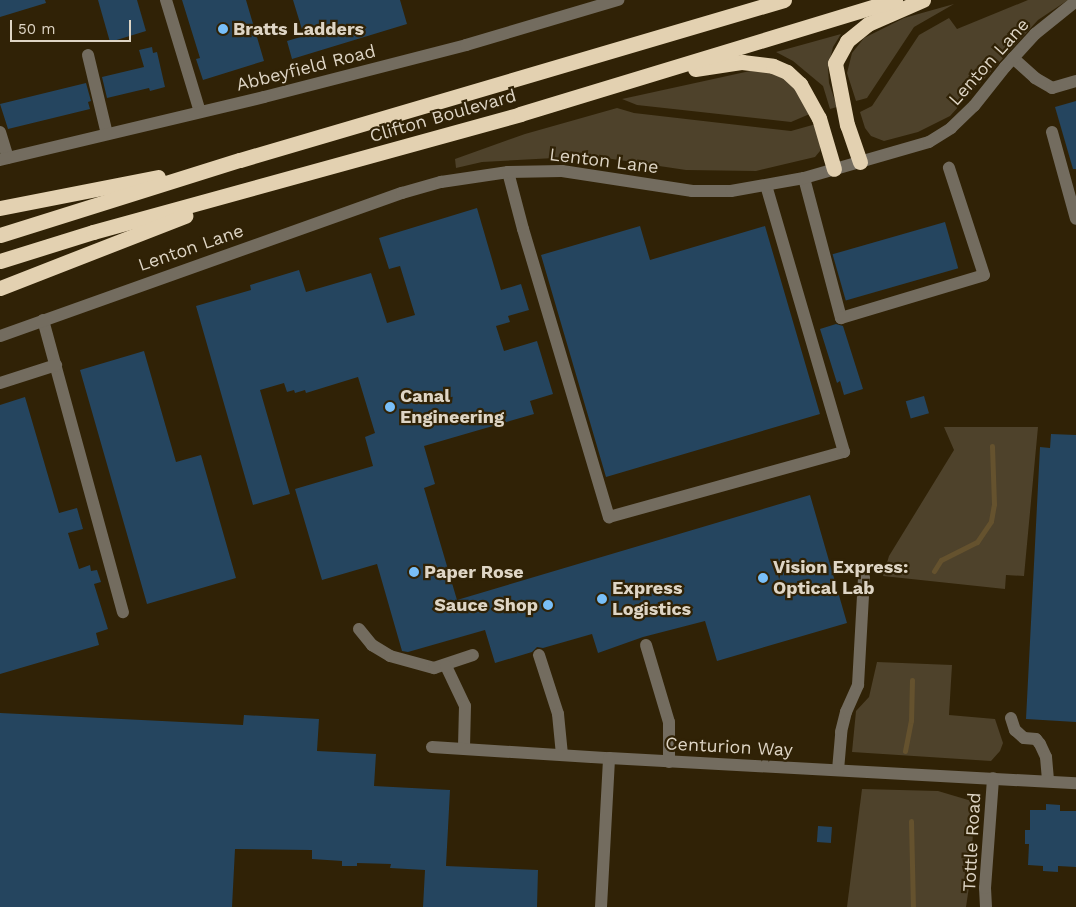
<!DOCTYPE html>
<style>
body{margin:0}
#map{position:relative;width:1076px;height:907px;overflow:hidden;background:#302206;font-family:"Work Sans",sans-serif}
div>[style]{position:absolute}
.green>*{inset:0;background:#4e422b}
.stream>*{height:5px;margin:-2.5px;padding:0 2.5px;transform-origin:2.5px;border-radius:2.5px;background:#65522e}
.building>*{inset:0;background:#25455f;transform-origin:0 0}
.minor>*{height:12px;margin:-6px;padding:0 6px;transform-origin:6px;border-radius:6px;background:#736c5f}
.highway>*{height:15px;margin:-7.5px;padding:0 7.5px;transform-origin:7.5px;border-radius:7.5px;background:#e3d1b1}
.dots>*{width:14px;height:14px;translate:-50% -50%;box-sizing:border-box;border:2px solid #302206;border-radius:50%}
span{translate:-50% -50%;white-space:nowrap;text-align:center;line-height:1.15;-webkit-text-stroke:4.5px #302206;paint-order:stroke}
.poi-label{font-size:18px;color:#ded5c5;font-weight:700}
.left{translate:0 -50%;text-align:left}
.right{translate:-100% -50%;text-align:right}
.street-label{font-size:18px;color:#ded5c5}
.scale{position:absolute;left:10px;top:20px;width:121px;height:22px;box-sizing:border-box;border:2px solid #ded5c5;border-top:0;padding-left:6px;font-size:15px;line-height:18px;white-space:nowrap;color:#ded5c5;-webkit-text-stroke:4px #302206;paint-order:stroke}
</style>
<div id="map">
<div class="green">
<i style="clip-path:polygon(1028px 0,1068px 0,1038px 20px,950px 116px,918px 132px,884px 141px,871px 136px,865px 128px,860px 112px,872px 106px,919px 35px,949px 18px,957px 29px)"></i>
<i style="clip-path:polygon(954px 4px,914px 27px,867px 98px,856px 101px,847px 73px,852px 53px,864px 38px,904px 18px)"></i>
<i style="clip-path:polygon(841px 34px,833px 47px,828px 67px,829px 83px,837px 107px,830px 109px,823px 86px,793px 61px,776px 52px)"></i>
<i style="clip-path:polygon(750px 71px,771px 72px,797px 86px,812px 113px,791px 122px,637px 105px,622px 99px)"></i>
<i style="clip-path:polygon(617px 108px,634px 113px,791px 131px,816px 124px,821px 137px,820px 151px,815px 157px,756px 171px,686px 170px,592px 156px,482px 162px,456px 168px,455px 159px,525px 134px)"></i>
<i style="clip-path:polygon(944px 427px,1038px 427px,1024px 576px,1006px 575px,1005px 589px,883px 576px,889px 556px,954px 450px)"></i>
<i style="clip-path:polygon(877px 662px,952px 665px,949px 715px,995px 719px,1003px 743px,1000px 751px,991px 761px,852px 752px,856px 711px,869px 697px)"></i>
<i style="clip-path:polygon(862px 789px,938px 791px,975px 802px,970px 880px,966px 907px,847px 907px)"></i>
</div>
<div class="stream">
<i style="left:934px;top:571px;width:13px;rotate:-58deg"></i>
<i style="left:941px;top:560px;width:40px;rotate:-26.6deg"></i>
<i style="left:977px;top:542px;width:25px;rotate:-56deg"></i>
<i style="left:991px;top:521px;width:17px;rotate:-80deg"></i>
<i style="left:994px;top:504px;width:58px;rotate:-92deg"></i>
<i style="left:905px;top:751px;width:31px;rotate:-79deg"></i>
<i style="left:911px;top:721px;width:41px;rotate:-88.6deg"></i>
<i style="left:911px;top:821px;width:86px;rotate:88.7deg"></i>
</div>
<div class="building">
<i style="clip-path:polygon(0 0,45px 0,46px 3px,0 17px)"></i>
<i style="clip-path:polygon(98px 0,137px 0,146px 31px,110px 42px)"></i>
<i style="clip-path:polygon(182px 0,246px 0,264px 61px,203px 80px,196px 59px,200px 58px)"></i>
<i style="clip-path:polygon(293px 0,400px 0,407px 24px,292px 59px,287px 41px,304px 36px)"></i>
<i style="clip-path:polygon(152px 47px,153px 53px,157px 52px,165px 87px,150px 91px,149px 88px,107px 98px,102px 77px,144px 67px,139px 50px)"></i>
<i style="clip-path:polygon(86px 83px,91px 101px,88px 102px,90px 109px,8px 129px,0 104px)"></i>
<i style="clip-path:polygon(1076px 101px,1076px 169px,1073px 169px,1055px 107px)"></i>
<i style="clip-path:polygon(477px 208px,501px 290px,521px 284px,529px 310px,508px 316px,510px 322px,496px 326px,504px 351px,537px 341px,553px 394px,530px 401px,534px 414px,424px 446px,435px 484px,424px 488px,457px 600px,810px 495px,847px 623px,717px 661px,705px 621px,643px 637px,598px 653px,592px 634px,543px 648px,537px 647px,532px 652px,495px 663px,485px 630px,408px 652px,402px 651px,377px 564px,322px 580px,295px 489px,373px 466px,365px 437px,375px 433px,358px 377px,306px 393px,305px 390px,295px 393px,294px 390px,287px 392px,284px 383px,260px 390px,290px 494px,253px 505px,196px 306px,251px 290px,250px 285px,299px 270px,306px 292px,371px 273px,387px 323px,415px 315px,400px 266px,389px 269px,379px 238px)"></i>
<i style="left:945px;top:222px;width:48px;height:117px;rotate:74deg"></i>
<i style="clip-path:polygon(640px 226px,650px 260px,765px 226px,820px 414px,606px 477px,541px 255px)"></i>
<i style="clip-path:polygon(836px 324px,843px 326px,863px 389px,844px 395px,840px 381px,837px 383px,820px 329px)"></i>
<i style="clip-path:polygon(144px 351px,176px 462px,201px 455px,236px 578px,147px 604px,80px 370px)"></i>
<i style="left:924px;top:396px;width:18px;height:19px;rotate:74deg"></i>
<i style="clip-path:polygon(25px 397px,59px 513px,77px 508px,83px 529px,68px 533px,79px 569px,90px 565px,91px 571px,97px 570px,101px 582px,94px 584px,108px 629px,96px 633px,99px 645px,0 674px,0 405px)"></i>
<i style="clip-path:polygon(1051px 434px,1076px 435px,1076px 722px,1026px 719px,1040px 447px,1050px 448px)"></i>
<i style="clip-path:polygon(0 713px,243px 725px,244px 715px,319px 719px,317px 751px,376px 754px,374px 786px,450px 790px,446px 866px,538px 870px,537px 907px,423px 907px,425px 870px,390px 868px,391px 864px,357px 863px,357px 866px,342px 866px,342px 861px,312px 859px,312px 850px,235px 849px,232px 907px,0 907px)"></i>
<i style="clip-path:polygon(1046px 804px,1060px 805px,1060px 811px,1076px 811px,1076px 867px,1058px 866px,1058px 872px,1043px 871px,1043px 866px,1028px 865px,1029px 844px,1025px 844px,1025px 830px,1030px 830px,1030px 810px,1046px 810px)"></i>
<i style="left:818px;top:826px;width:14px;height:16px;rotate:4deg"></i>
</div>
<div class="minor">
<i style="left:166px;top:0;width:117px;rotate:73.1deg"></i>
<i style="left:88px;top:55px;width:81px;rotate:76.5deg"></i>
<i style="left:1013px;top:58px;width:30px;rotate:42deg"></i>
<i style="left:1035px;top:78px;width:20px;rotate:30deg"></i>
<i style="left:1052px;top:88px;width:25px;rotate:-16deg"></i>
<i style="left:0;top:132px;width:27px;rotate:73deg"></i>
<i style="left:1052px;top:132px;width:90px;rotate:74.6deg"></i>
<i style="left:0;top:160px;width:271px;rotate:-13.4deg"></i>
<i style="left:264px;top:97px;width:209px;rotate:-14.4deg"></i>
<i style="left:466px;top:45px;width:159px;rotate:-16.5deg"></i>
<i style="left:508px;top:172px;width:59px;rotate:75.3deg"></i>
<i style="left:523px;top:229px;width:301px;rotate:73.4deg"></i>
<i style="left:609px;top:517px;width:244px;rotate:-15.5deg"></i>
<i style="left:844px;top:452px;width:278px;rotate:-106.3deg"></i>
<i style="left:804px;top:178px;width:145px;rotate:75.2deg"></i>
<i style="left:841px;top:318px;width:149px;rotate:-16.7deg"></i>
<i style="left:984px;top:275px;width:113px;rotate:-108.1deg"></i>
<i style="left:43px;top:320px;width:303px;rotate:74.7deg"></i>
<i style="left:0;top:336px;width:427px;rotate:-19.6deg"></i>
<i style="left:402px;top:193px;width:41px;rotate:-15.8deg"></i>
<i style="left:441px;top:182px;width:68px;rotate:-8.5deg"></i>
<i style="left:508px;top:172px;width:54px;rotate:-1.1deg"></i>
<i style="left:562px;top:171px;width:132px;rotate:8.7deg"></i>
<i style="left:692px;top:191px;width:39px"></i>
<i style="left:731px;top:191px;width:74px;rotate:-10.1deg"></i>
<i style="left:804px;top:178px;width:130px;rotate:-16.1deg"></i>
<i style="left:929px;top:142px;width:26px;rotate:-32deg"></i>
<i style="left:951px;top:128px;width:32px;rotate:-44deg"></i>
<i style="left:974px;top:106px;width:50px;rotate:-51.5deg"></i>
<i style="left:1005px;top:67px;width:45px;rotate:-47.7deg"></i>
<i style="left:1035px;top:34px;width:53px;rotate:-38.8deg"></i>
<i style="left:0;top:383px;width:59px;rotate:-17.8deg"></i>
<i style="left:359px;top:629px;width:21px;rotate:51deg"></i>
<i style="left:372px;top:645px;width:21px;rotate:31deg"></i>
<i style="left:390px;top:656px;width:46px;rotate:15.3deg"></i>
<i style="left:434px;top:668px;width:41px;rotate:-18.4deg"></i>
<i style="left:646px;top:645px;width:80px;rotate:73.4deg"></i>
<i style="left:669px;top:722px;width:40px;rotate:90deg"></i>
<i style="left:539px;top:655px;width:62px;rotate:72.1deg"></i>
<i style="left:558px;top:714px;width:41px;rotate:84.4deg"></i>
<i style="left:446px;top:666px;width:44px;rotate:64.6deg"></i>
<i style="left:465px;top:706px;width:42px;rotate:91.4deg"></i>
<i style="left:1011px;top:718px;width:13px;rotate:72deg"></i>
<i style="left:1015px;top:730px;width:12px;rotate:42deg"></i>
<i style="left:1024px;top:738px;width:12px;rotate:5deg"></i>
<i style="left:1036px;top:739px;width:6px;rotate:51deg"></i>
<i style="left:1040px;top:744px;width:14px;rotate:65deg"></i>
<i style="left:1046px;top:757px;width:24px;rotate:85deg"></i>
<i style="left:432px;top:747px;width:177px;rotate:3.6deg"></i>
<i style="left:609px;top:758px;width:468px;rotate:3.1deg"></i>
<i style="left:838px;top:770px;width:38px;rotate:-85deg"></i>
<i style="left:841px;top:732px;width:21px;rotate:-76deg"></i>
<i style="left:846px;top:712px;width:30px;rotate:-66deg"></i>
<i style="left:858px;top:685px;width:108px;rotate:-86.8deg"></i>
<i style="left:601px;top:907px;width:149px;rotate:-86.9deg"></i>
<i style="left:986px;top:907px;width:19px;rotate:-93deg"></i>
<i style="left:985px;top:888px;width:110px;rotate:-85.8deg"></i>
</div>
<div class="highway">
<i style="left:695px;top:69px;width:48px;rotate:-8.5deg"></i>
<i style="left:742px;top:62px;width:31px;rotate:7deg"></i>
<i style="left:773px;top:66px;width:15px;rotate:23deg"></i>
<i style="left:787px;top:72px;width:18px;rotate:43deg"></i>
<i style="left:800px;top:84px;width:39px;rotate:61deg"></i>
<i style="left:819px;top:118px;width:53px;rotate:73.6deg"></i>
<i style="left:860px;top:162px;width:39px;rotate:-109deg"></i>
<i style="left:847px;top:125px;width:63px;rotate:-101deg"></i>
<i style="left:835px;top:63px;width:25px;rotate:-61deg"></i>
<i style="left:847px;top:41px;width:27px;rotate:-39deg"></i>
<i style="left:868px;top:24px;width:60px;rotate:-23.6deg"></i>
<i style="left:0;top:208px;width:161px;rotate:-11.1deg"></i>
<i style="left:0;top:235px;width:251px;rotate:-17.4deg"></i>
<i style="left:240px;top:160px;width:567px;rotate:-16.39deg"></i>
<i style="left:0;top:261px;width:97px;rotate:-17.3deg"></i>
<i style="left:93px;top:232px;width:443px;rotate:-15.4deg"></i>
<i style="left:520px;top:114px;width:392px;rotate:-16.9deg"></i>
<i style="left:0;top:288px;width:199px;rotate:-21.3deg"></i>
</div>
<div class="dots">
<i style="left:223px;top:29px;background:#79bff8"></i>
<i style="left:390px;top:407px;background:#79bff8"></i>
<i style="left:414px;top:572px;background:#79bff8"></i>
<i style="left:763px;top:578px;background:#79bff8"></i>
<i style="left:602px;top:599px;background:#79bff8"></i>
<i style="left:548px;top:605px;background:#79bff8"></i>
</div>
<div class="poi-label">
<span class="left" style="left:233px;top:29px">Bratts Ladders</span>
<span class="left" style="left:400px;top:407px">Canal<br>Engineering</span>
<span class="left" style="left:773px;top:578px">Vision Express:<br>Optical Lab</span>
<span class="left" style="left:424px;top:572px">Paper Rose</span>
<span class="left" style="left:612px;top:599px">Express<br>Logistics</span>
<span class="right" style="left:538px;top:605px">Sauce Shop</span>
</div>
<div class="street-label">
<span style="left:989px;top:62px;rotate:-48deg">Lenton Lane</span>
<span style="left:306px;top:68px;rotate:-14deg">Abbeyfield Road</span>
<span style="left:443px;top:116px;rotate:-16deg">Clifton Boulevard</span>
<span style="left:604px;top:161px;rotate:7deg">Lenton Lane</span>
<span style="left:191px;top:248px;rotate:-19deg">Lenton Lane</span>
<span style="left:729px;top:747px;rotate:3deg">Centurion Way</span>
<span style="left:972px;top:842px;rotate:-87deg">Tottle Road</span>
</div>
<div class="scale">50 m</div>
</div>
